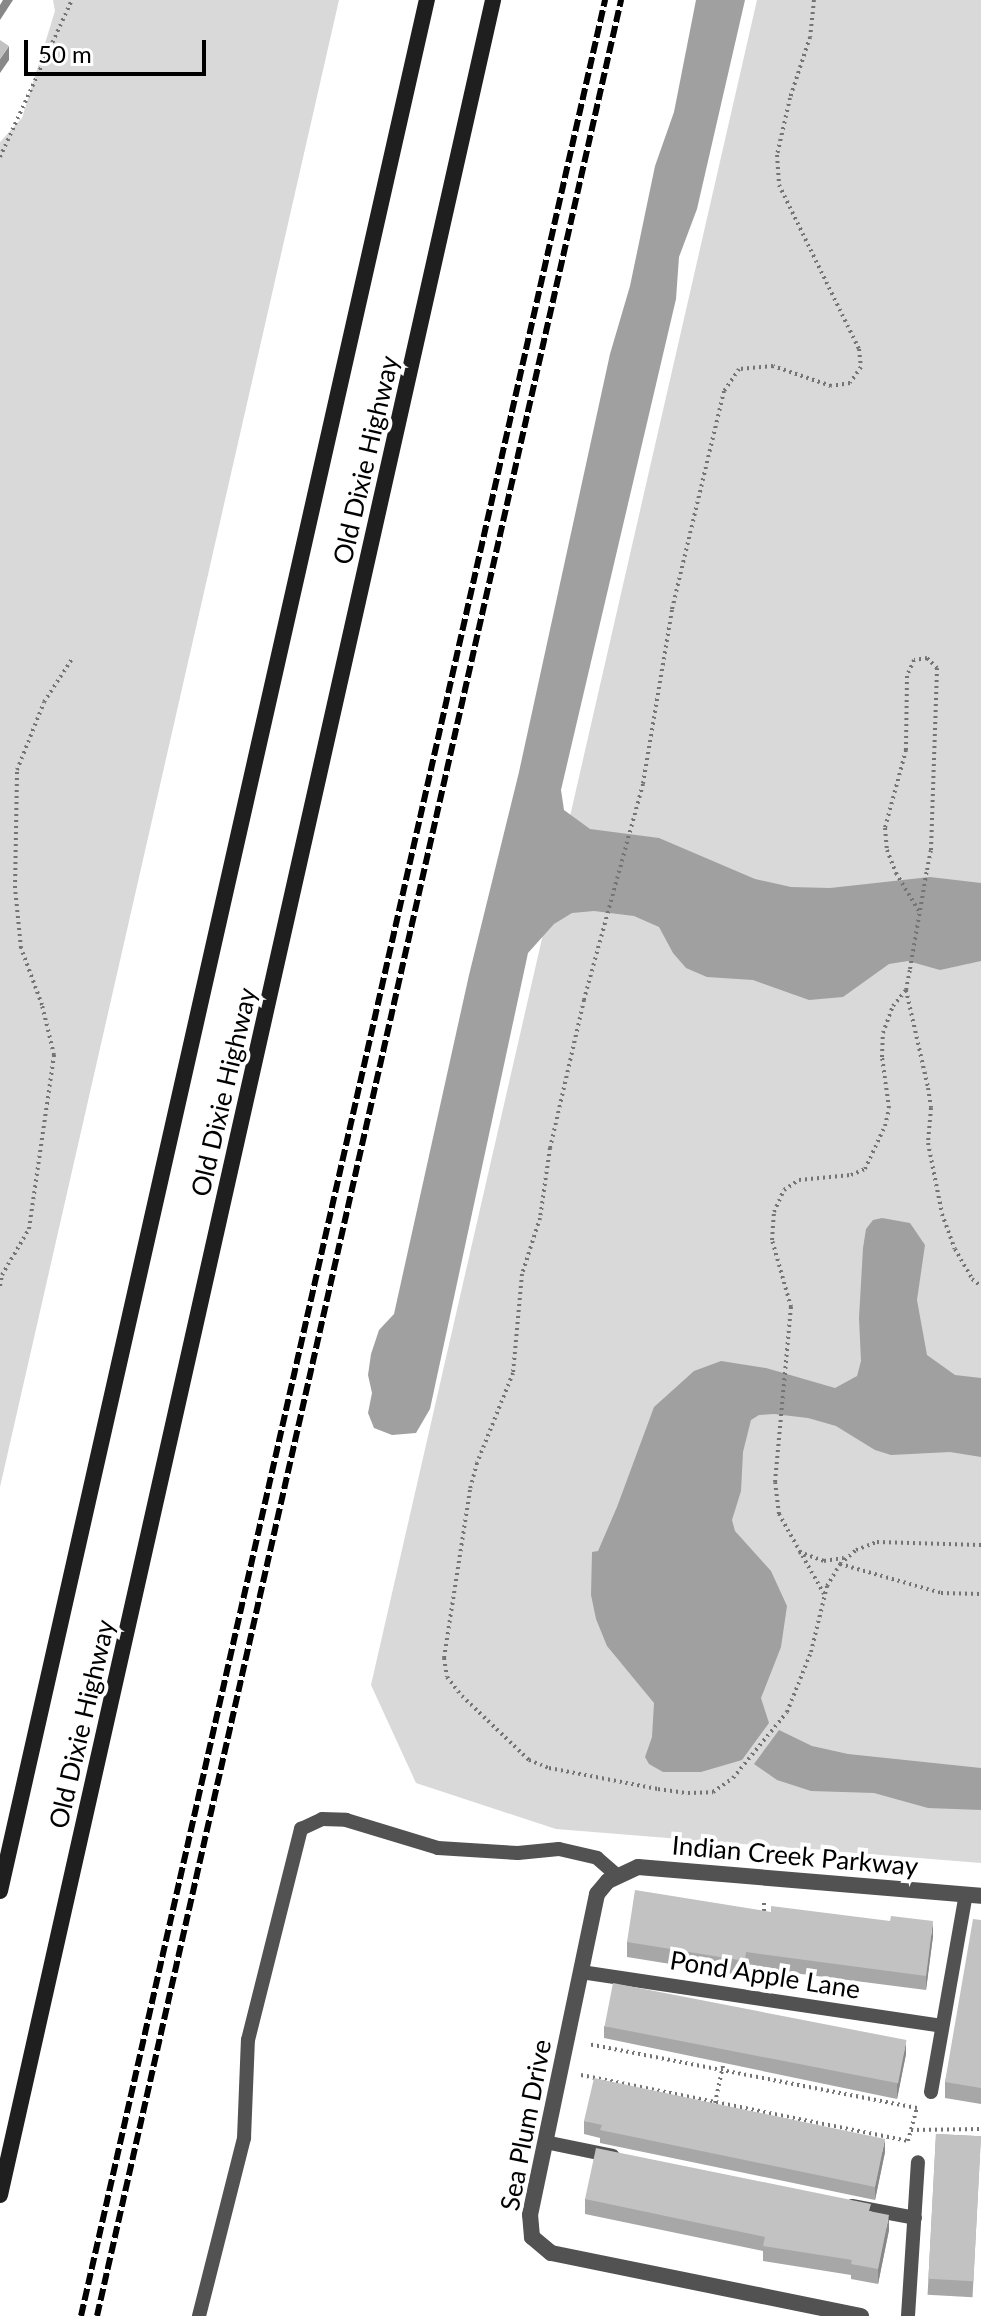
<!DOCTYPE html>
<style>
body{margin:0}
#map{position:relative;width:981px;height:2316px;overflow:hidden;background:#fff;font-family:Lato,sans-serif}
div>[style]{position:absolute}
.green>*{inset:0;background:#d9d9d9}
.water>*{inset:0;background:#a0a0a0}
.path>*{height:4px;margin-top:-2px;transform-origin:0;background:repeating-linear-gradient(90deg,#747474 0 2px,transparent 0 6px)}
.service>*{height:14px;margin:-7px;padding:0 7px;transform-origin:7px;border-radius:7px;background:#525252}
.minor>*{height:16px;margin:-8px;padding:0 8px;transform-origin:8px;border-radius:8px;background:#525252}
.secondary>*{height:16px;margin:-8px;padding:0 8px;transform-origin:8px;border-radius:8px;background:#1f1f1f}
.rail>*{height:6px;margin-top:-3px;transform-origin:0;background:repeating-linear-gradient(90deg,#000 0 12px,transparent 0 16px)}
.wall>*{inset:0;background:#a7a7a7;transform-origin:0 0}
.shaded-wall>*{inset:0;background:#888}
.building>*{inset:0;background:#c2c2c2;transform-origin:0 0}
span{translate:-50% -50%;white-space:nowrap;text-align:center;line-height:1.15;-webkit-text-stroke:8px #fff;paint-order:stroke}
.street-label{font-size:26px;color:#000}
.scale{position:absolute;left:24px;top:40px;width:182px;height:36px;box-sizing:border-box;border:4px solid #000;border-top:0;padding-left:10px;font-size:24px;line-height:28px;white-space:nowrap;color:#000;-webkit-text-stroke:6px #fff;paint-order:stroke}
</style>
<div id="map">
<div class="green">
<i style="clip-path:polygon(53px 0,339px 0,0 1487px,0 142px,22px 118px,55px 11px)"></i>
<i style="clip-path:polygon(757px 0,981px 0,981px 1863px,556px 1829px,416px 1783px,371px 1685px)"></i>
</div>
<div class="water">
<i style="clip-path:polygon(696px 0,745px 0,697px 209px,679px 257px,676px 299px,561px 790px,564px 810px,590px 829px,659px 838px,755px 879px,791px 887px,830px 888px,930px 877px,981px 883px,981px 961px,940px 970px,908px 961px,889px 964px,843px 997px,809px 1000px,753px 980px,707px 977px,686px 968px,673px 953px,659px 927px,634px 916px,594px 911px,572px 913px,554px 924px,528px 953px,430px 1409px,416px 1433px,392px 1435px,374px 1428px,368px 1413px,372px 1393px,368px 1375px,371px 1354px,379px 1330px,394px 1314px,469px 975px,519px 772px,610px 354px,630px 286px,655px 166px,674px 112px)"></i>
<i style="clip-path:polygon(882px 1218px,910px 1223px,925px 1245px,917px 1300px,927px 1355px,955px 1375px,981px 1378px,981px 1457px,950px 1452px,891px 1455px,875px 1450px,836px 1426px,808px 1418px,774px 1414px,759px 1415px,751px 1420px,743px 1452px,741px 1491px,732px 1520px,735px 1531px,771px 1571px,787px 1606px,781px 1647px,761px 1698px,769px 1723px,742px 1760px,701px 1772px,663px 1772px,649px 1764px,645px 1757px,652px 1737px,654px 1703px,607px 1646px,596px 1619px,591px 1595px,592px 1552px,598px 1551px,617px 1507px,654px 1407px,694px 1371px,721px 1361px,766px 1368px,835px 1388px,857px 1376px,861px 1361px,859px 1318px,863px 1248px,866px 1229px,873px 1220px)"></i>
<i style="clip-path:polygon(779px 1730px,812px 1746px,848px 1754px,981px 1768px,981px 1810px,928px 1808px,874px 1793px,811px 1791px,777px 1780px,754px 1764px)"></i>
</div>
<div class="path">
<i style="left:814px;top:0;width:37px;rotate:96deg"></i>
<i style="left:810px;top:37px;width:64px;rotate:108.2deg"></i>
<i style="left:790px;top:98px;width:58px;rotate:102.8deg"></i>
<i style="left:777px;top:155px;width:30px;rotate:86deg"></i>
<i style="left:779px;top:185px;width:182px;rotate:64deg"></i>
<i style="left:859px;top:349px;width:18px;rotate:84deg"></i>
<i style="left:861px;top:367px;width:19px;rotate:125deg"></i>
<i style="left:850px;top:383px;width:19px;rotate:171deg"></i>
<i style="left:831px;top:386px;width:61px;rotate:-161deg"></i>
<i style="left:773px;top:366px;width:34px;rotate:175deg"></i>
<i style="left:739px;top:369px;width:27px;rotate:124deg"></i>
<i style="left:724px;top:391px;width:225px;rotate:103.4deg"></i>
<i style="left:672px;top:610px;width:176px;rotate:99.5deg"></i>
<i style="left:643px;top:784px;width:224px;rotate:105.3deg"></i>
<i style="left:584px;top:1000px;width:152px;rotate:102.9deg"></i>
<i style="left:550px;top:1148px;width:71px;rotate:98.1deg"></i>
<i style="left:540px;top:1218px;width:59px;rotate:107.8deg"></i>
<i style="left:522px;top:1274px;width:99px;rotate:95.2deg"></i>
<i style="left:513px;top:1373px;width:97px;rotate:111.8deg"></i>
<i style="left:477px;top:1463px;width:28px;rotate:105deg"></i>
<i style="left:470px;top:1490px;width:170px;rotate:98.8deg"></i>
<i style="left:444px;top:1658px;width:19px;rotate:81deg"></i>
<i style="left:447px;top:1677px;width:24px;rotate:52deg"></i>
<i style="left:462px;top:1696px;width:93px;rotate:43.7deg"></i>
<i style="left:529px;top:1760px;width:22px;rotate:22deg"></i>
<i style="left:549px;top:1768px;width:111px;rotate:10.9deg"></i>
<i style="left:658px;top:1789px;width:30px;rotate:8deg"></i>
<i style="left:688px;top:1793px;width:25px;rotate:-2deg"></i>
<i style="left:713px;top:1792px;width:24px;rotate:-35deg"></i>
<i style="left:733px;top:1778px;width:85px;rotate:-50.7deg"></i>
<i style="left:787px;top:1712px;width:65px;rotate:-68.2deg"></i>
<i style="left:811px;top:1652px;width:68px;rotate:-76.4deg"></i>
<i style="left:827px;top:1586px;width:26px;rotate:-59deg"></i>
<i style="left:840px;top:1564px;width:21px;rotate:-41deg"></i>
<i style="left:856px;top:1550px;width:22px;rotate:-21deg"></i>
<i style="left:877px;top:1542px;width:104px;rotate:1.7deg"></i>
<i style="left:0;top:157px;width:173px;rotate:-65.4deg"></i>
<i style="left:906px;top:990px;width:100px;rotate:77.3deg"></i>
<i style="left:928px;top:1088px;width:20px;rotate:81deg"></i>
<i style="left:931px;top:1108px;width:35px;rotate:95deg"></i>
<i style="left:928px;top:1143px;width:72px;rotate:78.8deg"></i>
<i style="left:942px;top:1214px;width:37px;rotate:70deg"></i>
<i style="left:955px;top:1249px;width:34px;rotate:60deg"></i>
<i style="left:972px;top:1279px;width:11px;rotate:38deg"></i>
<i style="left:0;top:1286px;width:11px;rotate:-80deg"></i>
<i style="left:2px;top:1275px;width:53px;rotate:-59.6deg"></i>
<i style="left:29px;top:1229px;width:176px;rotate:-81.8deg"></i>
<i style="left:54px;top:1055px;width:51px;rotate:-103.5deg"></i>
<i style="left:42px;top:1005px;width:61px;rotate:-110.2deg"></i>
<i style="left:21px;top:948px;width:60px;rotate:-95.7deg"></i>
<i style="left:15px;top:888px;width:118px;rotate:-89deg"></i>
<i style="left:17px;top:770px;width:73px;rotate:-68.3deg"></i>
<i style="left:44px;top:702px;width:51px;rotate:-56.9deg"></i>
<i style="left:799px;top:1552px;width:27px;rotate:20deg"></i>
<i style="left:824px;top:1561px;width:20px;rotate:-9deg"></i>
<i style="left:840px;top:1564px;width:105px;rotate:16deg"></i>
<i style="left:941px;top:1593px;width:40px;rotate:1.4deg"></i>
<i style="left:824px;top:1594px;width:92px;rotate:-119.4deg"></i>
<i style="left:779px;top:1514px;width:32px;rotate:-97deg"></i>
<i style="left:775px;top:1482px;width:176px;rotate:-84.8deg"></i>
<i style="left:791px;top:1307px;width:70px;rotate:-105.8deg"></i>
<i style="left:772px;top:1240px;width:28px;rotate:-86deg"></i>
<i style="left:774px;top:1212px;width:24px;rotate:-66deg"></i>
<i style="left:784px;top:1190px;width:18px;rotate:-34deg"></i>
<i style="left:799px;top:1180px;width:52px;rotate:-5.5deg"></i>
<i style="left:851px;top:1175px;width:15px;rotate:-23deg"></i>
<i style="left:865px;top:1169px;width:47px;rotate:-65.1deg"></i>
<i style="left:885px;top:1126px;width:18px;rotate:-77deg"></i>
<i style="left:889px;top:1108px;width:51px;rotate:-97.8deg"></i>
<i style="left:882px;top:1057px;width:24px;rotate:-88deg"></i>
<i style="left:883px;top:1033px;width:29px;rotate:-70deg"></i>
<i style="left:893px;top:1006px;width:21px;rotate:-51deg"></i>
<i style="left:906px;top:990px;width:21px;rotate:-79deg"></i>
<i style="left:910px;top:969px;width:100px;rotate:-80.3deg"></i>
<i style="left:927px;top:870px;width:20px;rotate:-79deg"></i>
<i style="left:931px;top:850px;width:182px;rotate:-88.1deg"></i>
<i style="left:937px;top:668px;width:14px;rotate:-135deg"></i>
<i style="left:927px;top:658px;width:13px;rotate:171deg"></i>
<i style="left:914px;top:660px;width:17px;rotate:114deg"></i>
<i style="left:907px;top:676px;width:74px;rotate:90.8deg"></i>
<i style="left:906px;top:750px;width:81px;rotate:105.1deg"></i>
<i style="left:885px;top:828px;width:22px;rotate:85deg"></i>
<i style="left:887px;top:850px;width:25px;rotate:69deg"></i>
<i style="left:896px;top:873px;width:47px;rotate:59deg"></i>
<i style="left:764px;top:1903px;width:11px;rotate:90deg"></i>
<i style="left:581px;top:2075px;width:334px;rotate:11.4deg"></i>
<i style="left:908px;top:2141px;width:34px;rotate:-75deg"></i>
<i style="left:917px;top:2108px;width:335px;rotate:-169deg"></i>
<i style="left:715px;top:2103px;width:43px;rotate:-77.9deg"></i>
<i style="left:911px;top:2130px;width:70px;rotate:-0.8deg"></i>
</div>
<div class="service">
<i style="left:581px;top:1972px;width:365px;rotate:8.5deg"></i>
<i style="left:931px;top:2092px;width:201px;rotate:-80deg"></i>
<i style="left:545px;top:2142px;width:69px;rotate:11.6deg"></i>
<i style="left:852px;top:2206px;width:64px;rotate:10.8deg"></i>
<i style="left:199px;top:2316px;width:184px;rotate:-75.8deg"></i>
<i style="left:244px;top:2138px;width:98px;rotate:-87.7deg"></i>
<i style="left:248px;top:2040px;width:218px;rotate:-75.9deg"></i>
<i style="left:301px;top:1829px;width:23px;rotate:-25deg"></i>
<i style="left:322px;top:1819px;width:24px;rotate:2deg"></i>
<i style="left:346px;top:1820px;width:96px;rotate:16.9deg"></i>
<i style="left:438px;top:1848px;width:80px;rotate:3.6deg"></i>
<i style="left:518px;top:1853px;width:41px;rotate:-5.6deg"></i>
<i style="left:559px;top:1849px;width:39px;rotate:13deg"></i>
<i style="left:597px;top:1858px;width:28px;rotate:41deg"></i>
<i style="left:908px;top:2316px;width:154px;rotate:-86.3deg"></i>
</div>
<div class="minor">
<i style="left:861px;top:2316px;width:316px;rotate:-168.5deg"></i>
<i style="left:551px;top:2253px;width:25px;rotate:-140deg"></i>
<i style="left:532px;top:2237px;width:22px;rotate:-95deg"></i>
<i style="left:530px;top:2215px;width:328px;rotate:-78.2deg"></i>
<i style="left:597px;top:1894px;width:17px;rotate:-50deg"></i>
<i style="left:608px;top:1881px;width:33px;rotate:-25deg"></i>
<i style="left:638px;top:1867px;width:344px;rotate:4.8deg"></i>
</div>
<div class="secondary">
<i style="left:0;top:1891px;width:1939px;rotate:-77.28deg"></i>
<i style="left:0;top:2195px;width:2250px;rotate:-77.34deg"></i>
</div>
<div class="rail">
<i style="left:81px;top:2316px;width:2375px;rotate:-77.25deg"></i>
<i style="left:97px;top:2316px;width:2375px;rotate:-77.25deg"></i>
</div>
<div class="wall">
<i style="clip-path:polygon(771px 1912px,933px 1936px,926px 1990px,746px 1967px,745px 1976px,627px 1957px,627px 1942px)"></i>
<i style="clip-path:polygon(981px 1920px,981px 2104px,945px 2098px,945px 2082px)"></i>
<i style="clip-path:polygon(604px 2026px,906px 2054px,897px 2099px,604px 2038px)"></i>
<i style="clip-path:polygon(584px 2121px,885px 2152px,875px 2200px,600px 2143px,600px 2138px,584px 2134px)"></i>
<i style="left:936px;top:2134px;width:45px;height:161px;rotate:3deg"></i>
<i style="clip-path:polygon(585px 2199px,871px 2211px,889px 2230px,878px 2284px,851px 2279px,851px 2275px,763px 2261px,763px 2251px,585px 2214px)"></i>
</div>
<div class="shaded-wall">
<i style="clip-path:polygon(3px 0,13px 0,0 20px,0 5px)"></i>
<i style="clip-path:polygon(9px 46px,9px 60px,0 73px,0 59px)"></i>
<i style="clip-path:polygon(933px 1921px,933px 1936px,926px 1990px,926px 1976px)"></i>
<i style="clip-path:polygon(906px 2042px,906px 2054px,897px 2099px,897px 2086px)"></i>
<i style="clip-path:polygon(885px 2139px,885px 2152px,875px 2200px,875px 2187px)"></i>
<i style="clip-path:polygon(889px 2215px,889px 2230px,878px 2284px,878px 2269px)"></i>
</div>
<div class="building">
<i style="clip-path:polygon(0 40px,9px 46px,0 59px)"></i>
<i style="clip-path:polygon(635px 1890px,771px 1912px,771px 1906px,890px 1921px,891px 1916px,933px 1921px,926px 1976px,746px 1952px,745px 1961px,627px 1942px)"></i>
<i style="clip-path:polygon(973px 1919px,981px 1920px,981px 2088px,945px 2082px)"></i>
<i style="left:613px;top:1983px;width:299px;height:44px;rotate:11deg"></i>
<i style="clip-path:polygon(594px 2078px,885px 2139px,875px 2187px,600px 2130px,602px 2125px,584px 2121px)"></i>
<i style="left:936px;top:2134px;width:45px;height:145px;rotate:3deg"></i>
<i style="clip-path:polygon(596px 2148px,871px 2204px,869px 2211px,889px 2215px,878px 2269px,851px 2264px,852px 2260px,763px 2246px,765px 2237px,585px 2199px)"></i>
</div>
<div class="street-label">
<span style="left:366px;top:460px;rotate:-77deg">Old Dixie Highway</span>
<span style="left:224px;top:1092px;rotate:-77deg">Old Dixie Highway</span>
<span style="left:82px;top:1724px;rotate:-77deg">Old Dixie Highway</span>
<span style="left:795px;top:1856px;rotate:5deg">Indian Creek Parkway</span>
<span style="left:765px;top:1975px;rotate:9deg">Pond Apple Lane</span>
<span style="left:526px;top:2125px;rotate:-79deg">Sea Plum Drive</span>
</div>
<div class="scale">50 m</div>
</div>
